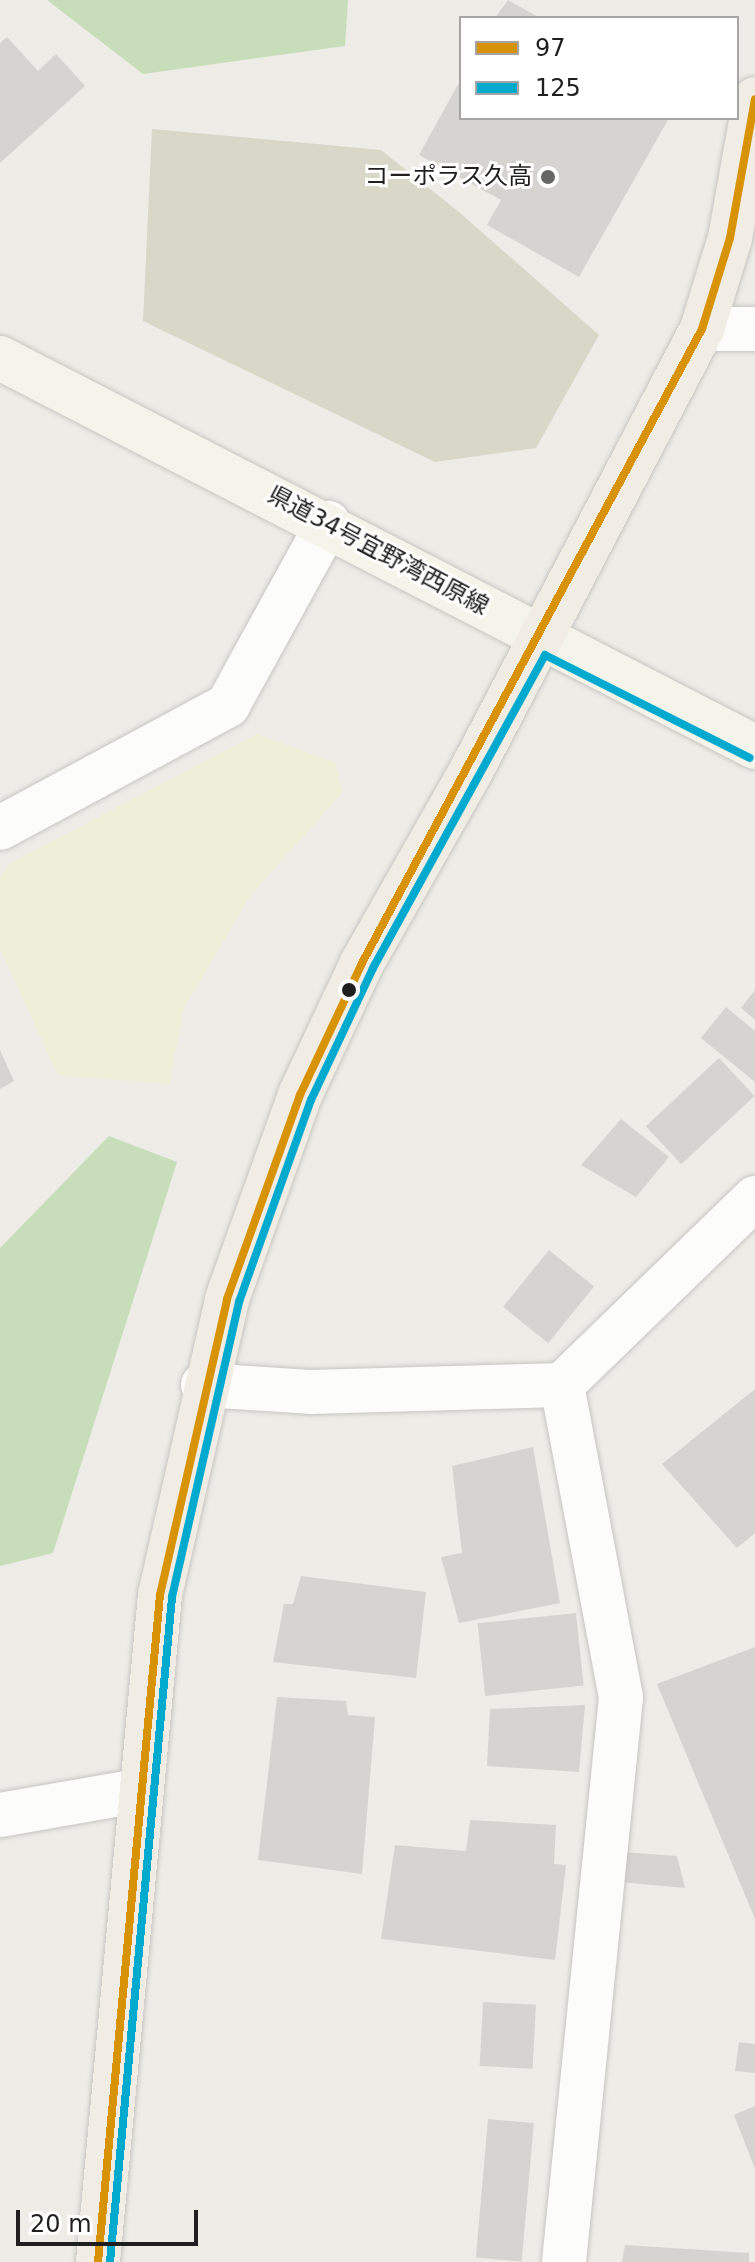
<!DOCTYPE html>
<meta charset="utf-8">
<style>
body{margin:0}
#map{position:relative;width:755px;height:2262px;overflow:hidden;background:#eeece7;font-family:"DejaVu Sans","Noto Sans JP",sans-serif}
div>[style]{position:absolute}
.construction>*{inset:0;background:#d8d7c8}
.farmland>*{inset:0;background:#eeefd9}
.forest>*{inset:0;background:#c8deba}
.building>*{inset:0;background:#d6d4d0;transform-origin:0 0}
.roads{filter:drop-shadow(0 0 2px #c6c6c3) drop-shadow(0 0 2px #c6c6c3)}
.street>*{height:44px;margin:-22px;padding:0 22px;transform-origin:22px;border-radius:22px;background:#fcfcfb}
.secondary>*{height:44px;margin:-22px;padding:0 22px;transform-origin:22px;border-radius:22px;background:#f4f4ea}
.primary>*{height:44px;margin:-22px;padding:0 22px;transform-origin:22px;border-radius:22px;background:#f1ece4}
.bus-1>*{height:8px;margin:-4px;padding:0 4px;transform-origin:4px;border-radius:4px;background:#d79205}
.bus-2>*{height:8px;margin:-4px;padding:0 4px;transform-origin:4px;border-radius:4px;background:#00a9ce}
.dots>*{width:22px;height:22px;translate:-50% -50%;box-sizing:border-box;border:4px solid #fff;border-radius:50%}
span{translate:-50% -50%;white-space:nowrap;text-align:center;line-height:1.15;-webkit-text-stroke:6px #fff;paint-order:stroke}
.poi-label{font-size:24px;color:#1f1f1f}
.right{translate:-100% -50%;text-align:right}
.street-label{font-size:24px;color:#1f1f1f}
.legend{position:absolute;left:459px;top:16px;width:280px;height:104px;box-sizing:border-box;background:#fff;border:2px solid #a5a5a5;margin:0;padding:10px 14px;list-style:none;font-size:24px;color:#1f1f1f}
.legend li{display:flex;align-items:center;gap:16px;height:40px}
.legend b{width:40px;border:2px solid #a5a5a5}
.scale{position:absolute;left:16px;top:2210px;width:182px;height:36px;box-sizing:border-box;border:4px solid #1f1f1f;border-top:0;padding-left:10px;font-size:24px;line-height:28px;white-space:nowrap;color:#1f1f1f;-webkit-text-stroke:6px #fff;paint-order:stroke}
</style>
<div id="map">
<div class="construction">
<i style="clip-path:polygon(152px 129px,381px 150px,459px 212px,599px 335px,536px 448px,435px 462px,143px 321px)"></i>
</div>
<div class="farmland">
<i style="clip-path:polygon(257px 734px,336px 763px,342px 793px,250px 896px,183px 1010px,169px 1084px,58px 1075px,0 949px,0 878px,9px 864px)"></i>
</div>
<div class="forest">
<i style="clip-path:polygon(47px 0,348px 0,345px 46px,143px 74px)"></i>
<i style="clip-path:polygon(109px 1136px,177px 1162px,53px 1553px,0 1566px,0 1248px)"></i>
</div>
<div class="building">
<i style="clip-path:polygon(508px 0,540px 18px,495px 18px)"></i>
<i style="clip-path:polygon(7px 37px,38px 71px,56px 54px,85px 86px,0 163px,0 43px)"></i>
<i style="clip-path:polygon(461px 79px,461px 118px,669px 118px,579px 277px,487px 225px,501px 200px,419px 155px)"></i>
<i style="clip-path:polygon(755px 990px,755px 1020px,741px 1008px)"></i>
<i style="clip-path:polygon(726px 1007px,755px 1031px,755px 1082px,701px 1038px)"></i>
<i style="clip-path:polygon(0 1050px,14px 1081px,0 1089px)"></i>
<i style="left:719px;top:1058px;width:52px;height:100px;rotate:47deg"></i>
<i style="clip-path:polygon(621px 1119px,669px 1157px,636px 1197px,581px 1165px)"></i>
<i style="left:549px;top:1250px;width:58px;height:73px;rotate:39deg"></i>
<i style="clip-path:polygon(755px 1389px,755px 1533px,737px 1548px,662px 1464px)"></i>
<i style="clip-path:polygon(533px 1447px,560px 1603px,459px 1623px,441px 1557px,462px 1553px,452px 1466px)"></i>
<i style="clip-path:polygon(301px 1576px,426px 1592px,416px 1678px,273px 1662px,284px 1604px,293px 1604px)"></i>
<i style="left:576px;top:1613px;width:73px;height:99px;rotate:84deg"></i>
<i style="clip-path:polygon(755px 1647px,755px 1919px,657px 1684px)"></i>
<i style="clip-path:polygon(277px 1697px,346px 1701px,348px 1715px,375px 1717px,362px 1874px,258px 1860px)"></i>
<i style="clip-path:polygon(585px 1705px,579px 1772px,487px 1766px,490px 1709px)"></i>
<i style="clip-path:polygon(470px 1820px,556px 1825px,554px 1864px,566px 1865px,555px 1960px,381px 1939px,395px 1845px,466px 1851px)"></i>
<i style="clip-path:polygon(623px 1852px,677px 1856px,685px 1888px,620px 1882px)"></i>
<i style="left:483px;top:2002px;width:53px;height:64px;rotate:3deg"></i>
<i style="clip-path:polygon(739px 2042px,755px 2044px,755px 2073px,735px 2071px)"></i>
<i style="clip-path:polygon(755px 2106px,755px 2169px,734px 2115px)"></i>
<i style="left:488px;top:2119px;width:46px;height:139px;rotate:5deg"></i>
<i style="clip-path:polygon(625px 2245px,749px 2253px,749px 2262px,622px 2262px)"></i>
</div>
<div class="roads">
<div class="street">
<i style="left:702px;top:329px;width:53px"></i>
<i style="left:0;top:828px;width:259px;rotate:-28.3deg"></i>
<i style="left:228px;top:705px;width:208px;rotate:-61.2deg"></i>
<i style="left:203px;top:1385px;width:107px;rotate:3.7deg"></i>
<i style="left:310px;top:1392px;width:252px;rotate:-1.6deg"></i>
<i style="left:562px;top:1385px;width:269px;rotate:-44.1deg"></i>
<i style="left:562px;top:1385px;width:318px;rotate:79.3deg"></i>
<i style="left:621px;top:1697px;width:568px;rotate:95.76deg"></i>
<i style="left:0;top:1815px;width:140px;rotate:-9.9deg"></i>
</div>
<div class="secondary">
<i style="left:0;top:358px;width:849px;rotate:27.26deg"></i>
</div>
<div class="primary">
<i style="left:98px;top:2262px;width:670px;rotate:-84.69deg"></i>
<i style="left:160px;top:1595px;width:303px;rotate:-77.2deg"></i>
<i style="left:227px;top:1299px;width:217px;rotate:-70.3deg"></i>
<i style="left:300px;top:1095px;width:146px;rotate:-64.8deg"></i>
<i style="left:362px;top:963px;width:219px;rotate:-60.4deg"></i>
<i style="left:470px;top:773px;width:501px;rotate:-62.41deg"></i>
<i style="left:702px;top:329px;width:95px;rotate:-72.9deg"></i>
<i style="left:730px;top:238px;width:141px;rotate:-79.8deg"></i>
</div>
</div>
<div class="bus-1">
<i style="left:98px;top:2262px;width:670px;rotate:-84.69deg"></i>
<i style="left:160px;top:1595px;width:303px;rotate:-77.2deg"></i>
<i style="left:227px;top:1299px;width:217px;rotate:-70.3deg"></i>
<i style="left:300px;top:1095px;width:146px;rotate:-64.8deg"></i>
<i style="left:362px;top:963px;width:719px;rotate:-61.8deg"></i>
<i style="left:702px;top:329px;width:95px;rotate:-72.9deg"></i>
<i style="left:730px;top:238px;width:141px;rotate:-79.8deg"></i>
</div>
<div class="bus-2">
<i style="left:110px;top:2262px;width:668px;rotate:-84.67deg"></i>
<i style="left:172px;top:1597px;width:303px;rotate:-77.2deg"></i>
<i style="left:239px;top:1302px;width:214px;rotate:-70.4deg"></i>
<i style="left:311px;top:1100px;width:146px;rotate:-64.8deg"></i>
<i style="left:373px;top:968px;width:357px;rotate:-61.2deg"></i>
<i style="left:545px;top:655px;width:229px;rotate:26.7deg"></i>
</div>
<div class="dots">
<i style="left:548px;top:177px;background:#676765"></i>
<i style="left:349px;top:990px;background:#1f1f1f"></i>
</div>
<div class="poi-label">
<span class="right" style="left:532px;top:177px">コーポラス久高</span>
</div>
<div class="street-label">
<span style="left:378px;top:551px;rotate:28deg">県道34号宜野湾西原線</span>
</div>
<ul class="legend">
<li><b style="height:10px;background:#d79205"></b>97</li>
<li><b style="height:10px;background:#00a9ce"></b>125</li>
</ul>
<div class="scale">20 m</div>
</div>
